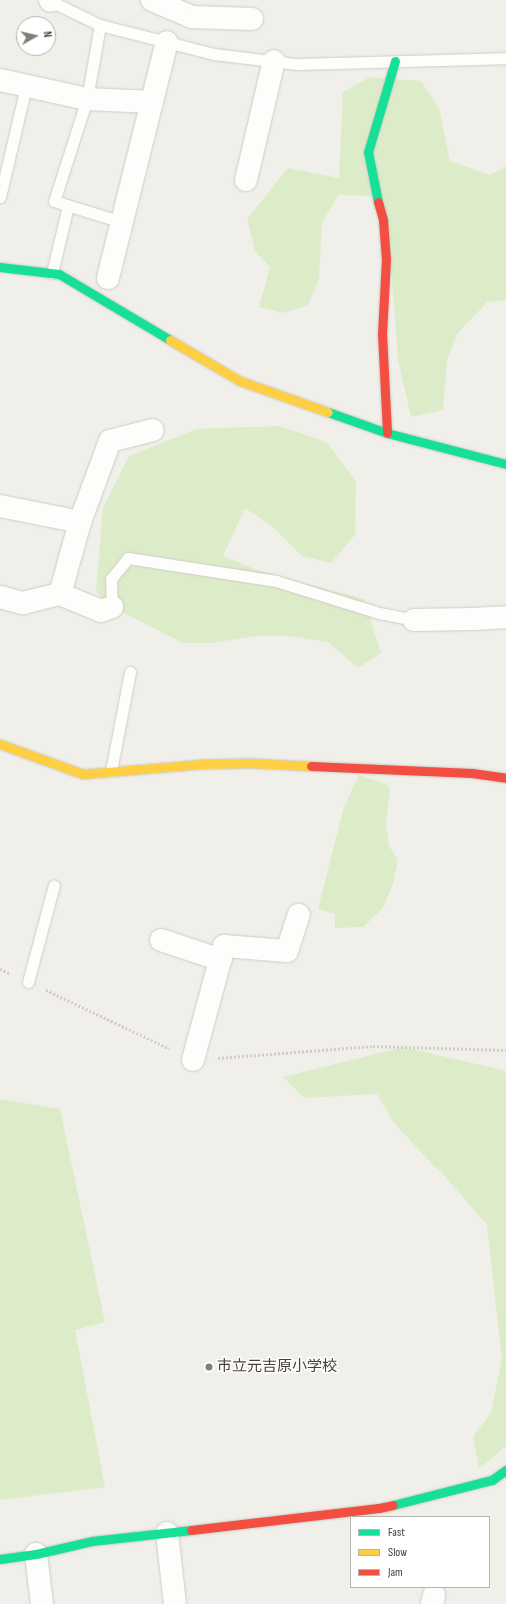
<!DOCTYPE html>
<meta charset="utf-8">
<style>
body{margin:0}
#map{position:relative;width:506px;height:1604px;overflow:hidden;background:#f0efea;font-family:"Sofia Sans Condensed","Noto Sans JP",sans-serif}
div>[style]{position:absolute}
.green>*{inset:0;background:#ddecc8}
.path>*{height:2.5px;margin-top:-1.25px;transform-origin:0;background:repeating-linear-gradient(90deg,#d1ceca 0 2px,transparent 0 4px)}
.roads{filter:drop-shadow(0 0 1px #ceccc7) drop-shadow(0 0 1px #ceccc7)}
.lane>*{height:11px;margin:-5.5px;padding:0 5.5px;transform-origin:5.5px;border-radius:5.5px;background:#fdfdfc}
.street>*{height:22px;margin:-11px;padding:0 11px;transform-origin:11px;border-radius:11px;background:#fdfdfc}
.fast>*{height:9px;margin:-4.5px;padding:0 4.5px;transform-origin:4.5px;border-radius:4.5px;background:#16e098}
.slow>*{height:9px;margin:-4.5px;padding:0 4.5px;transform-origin:4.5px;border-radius:4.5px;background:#ffcf43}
.jam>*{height:9px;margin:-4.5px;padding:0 4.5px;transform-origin:4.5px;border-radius:4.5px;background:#f24e42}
.dots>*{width:11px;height:11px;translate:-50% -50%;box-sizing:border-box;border:2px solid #fff;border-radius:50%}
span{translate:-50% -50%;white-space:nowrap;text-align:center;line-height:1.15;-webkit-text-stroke:3px #fff;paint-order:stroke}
.poi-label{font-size:15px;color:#474135}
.left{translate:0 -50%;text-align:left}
.legend{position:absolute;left:350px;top:1516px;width:140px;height:72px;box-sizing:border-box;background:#fff;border:1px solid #b5b3ae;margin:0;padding:5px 7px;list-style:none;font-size:12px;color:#474135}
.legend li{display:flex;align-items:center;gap:8px;height:20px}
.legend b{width:20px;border:1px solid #b5b3ae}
.north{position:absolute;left:16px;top:16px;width:40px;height:40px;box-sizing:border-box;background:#fff;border:1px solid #b5b3ae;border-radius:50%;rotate:82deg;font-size:11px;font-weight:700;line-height:16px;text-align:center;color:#474135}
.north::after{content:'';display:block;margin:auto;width:14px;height:18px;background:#827e74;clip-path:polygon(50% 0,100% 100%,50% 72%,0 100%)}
</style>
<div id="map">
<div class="green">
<i style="clip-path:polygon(370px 77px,421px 81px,439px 108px,450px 161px,490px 175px,506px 166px,506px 300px,487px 302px,457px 334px,447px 361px,443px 410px,411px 417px,398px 360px,388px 223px,375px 196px,338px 195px,322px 223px,319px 279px,308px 305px,283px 313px,259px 307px,270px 267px,255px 251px,247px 219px,288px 168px,339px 178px,343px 92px)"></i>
<i style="clip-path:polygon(279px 426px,326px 442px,356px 481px,355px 535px,331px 563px,302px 556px,273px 527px,245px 508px,223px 556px,260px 571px,364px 599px,381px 653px,358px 668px,328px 642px,288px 636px,256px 636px,212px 643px,183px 643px,112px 607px,96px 592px,103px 508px,129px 456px,196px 429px)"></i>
<i style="clip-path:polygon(359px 775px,387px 784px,390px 789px,386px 823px,389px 846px,398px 860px,393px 884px,383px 908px,363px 927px,335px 928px,335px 914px,318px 909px,344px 807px)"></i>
<i style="clip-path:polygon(403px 1047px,503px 1070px,506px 1074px,506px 1446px,479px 1469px,473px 1436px,491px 1413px,502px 1359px,487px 1225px,442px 1173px,432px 1164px,394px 1123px,377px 1094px,304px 1098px,283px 1077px)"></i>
<i style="clip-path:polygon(0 1099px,60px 1109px,105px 1322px,75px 1330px,105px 1487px,0 1500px)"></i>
</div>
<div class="path">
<i style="left:0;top:969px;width:12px;rotate:24deg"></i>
<i style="left:46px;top:990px;width:137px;rotate:25.4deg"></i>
<i style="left:218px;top:1058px;width:155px;rotate:-4.4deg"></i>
<i style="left:373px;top:1046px;width:133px;rotate:1.7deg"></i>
</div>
<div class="roads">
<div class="lane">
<i style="left:48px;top:0;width:58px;rotate:25.7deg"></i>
<i style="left:100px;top:25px;width:118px;rotate:14.3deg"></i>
<i style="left:214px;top:54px;width:84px;rotate:6.9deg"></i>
<i style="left:297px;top:64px;width:209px;rotate:-1.6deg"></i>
<i style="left:100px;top:25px;width:75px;rotate:100deg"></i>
<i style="left:87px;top:99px;width:107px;rotate:107.9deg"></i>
<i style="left:54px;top:201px;width:71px;rotate:17.2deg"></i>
<i style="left:0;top:197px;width:114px;rotate:-76.8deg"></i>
<i style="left:52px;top:273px;width:69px;rotate:-76.6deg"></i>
<i style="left:112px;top:607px;width:28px;rotate:-92deg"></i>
<i style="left:111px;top:579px;width:27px;rotate:-51deg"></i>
<i style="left:128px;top:558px;width:150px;rotate:8.8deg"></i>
<i style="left:276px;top:581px;width:108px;rotate:17.3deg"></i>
<i style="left:379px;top:613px;width:36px;rotate:11deg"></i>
<i style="left:111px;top:771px;width:101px;rotate:-79.1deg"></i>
<i style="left:28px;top:982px;width:100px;rotate:-75deg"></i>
</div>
<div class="street">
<i style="left:50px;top:0;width:1px;rotate:45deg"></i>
<i style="left:152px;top:0;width:43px;rotate:23deg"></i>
<i style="left:192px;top:17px;width:60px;rotate:1.9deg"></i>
<i style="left:0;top:80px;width:89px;rotate:12.3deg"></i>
<i style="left:87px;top:99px;width:65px;rotate:2.6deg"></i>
<i style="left:246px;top:180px;width:122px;rotate:-76.8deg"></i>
<i style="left:108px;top:278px;width:243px;rotate:-76deg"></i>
<i style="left:0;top:506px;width:82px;rotate:11.3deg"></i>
<i style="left:60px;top:594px;width:75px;rotate:-74.5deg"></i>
<i style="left:80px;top:522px;width:86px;rotate:-69.7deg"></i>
<i style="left:110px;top:441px;width:44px;rotate:-14.3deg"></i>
<i style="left:0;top:597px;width:24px;rotate:15deg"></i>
<i style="left:23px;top:603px;width:38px;rotate:-14deg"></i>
<i style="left:60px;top:594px;width:44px;rotate:22.5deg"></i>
<i style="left:101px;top:611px;width:12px;rotate:-20deg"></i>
<i style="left:414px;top:620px;width:58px;rotate:-1deg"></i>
<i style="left:472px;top:619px;width:34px;rotate:-3deg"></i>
<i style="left:161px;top:940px;width:63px;rotate:18.4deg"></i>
<i style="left:193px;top:1060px;width:118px;rotate:-74.8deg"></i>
<i style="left:224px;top:946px;width:63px;rotate:4.5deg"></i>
<i style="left:287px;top:951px;width:38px;rotate:-72deg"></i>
<i style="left:167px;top:1533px;width:71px;rotate:83.6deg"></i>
<i style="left:36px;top:1554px;width:50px;rotate:83.2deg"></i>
<i style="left:432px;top:1604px;width:9px;rotate:-77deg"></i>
</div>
<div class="fast">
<i style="left:378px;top:202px;width:51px;rotate:-101.3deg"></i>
<i style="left:368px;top:152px;width:95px;rotate:-73.5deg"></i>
<i style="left:0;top:267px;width:59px;rotate:6.8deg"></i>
<i style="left:59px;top:274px;width:129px;rotate:30.7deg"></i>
<i style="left:328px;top:412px;width:63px;rotate:19.6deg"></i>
<i style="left:387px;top:433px;width:123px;rotate:14.6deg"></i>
<i style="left:393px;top:1505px;width:102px;rotate:-14.2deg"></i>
<i style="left:492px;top:1480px;width:17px;rotate:-36deg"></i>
<i style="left:0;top:1559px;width:36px;rotate:-8deg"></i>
<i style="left:36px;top:1554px;width:57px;rotate:-13.1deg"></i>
<i style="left:92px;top:1541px;width:100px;rotate:-6.3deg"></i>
</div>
<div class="slow">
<i style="left:170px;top:340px;width:81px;rotate:30.4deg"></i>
<i style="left:240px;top:381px;width:93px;rotate:19.4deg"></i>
<i style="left:0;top:744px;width:88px;rotate:19.9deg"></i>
<i style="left:83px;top:774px;width:118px;rotate:-4.8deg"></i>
<i style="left:201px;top:764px;width:50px;rotate:-1.1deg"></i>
<i style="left:251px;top:763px;width:60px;rotate:2.9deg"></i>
</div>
<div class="jam">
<i style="left:378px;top:202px;width:19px;rotate:74deg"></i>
<i style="left:383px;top:220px;width:40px;rotate:85.7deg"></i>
<i style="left:386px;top:260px;width:73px;rotate:93.1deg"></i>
<i style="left:382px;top:333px;width:100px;rotate:87.1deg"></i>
<i style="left:311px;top:766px;width:161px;rotate:2.5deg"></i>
<i style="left:472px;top:773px;width:34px;rotate:8deg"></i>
<i style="left:191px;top:1530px;width:189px;rotate:-6.7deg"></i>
<i style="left:379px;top:1508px;width:14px;rotate:-12deg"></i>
</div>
</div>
<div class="dots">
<i style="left:209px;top:1367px;background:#827e74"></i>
</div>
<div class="poi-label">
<span class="left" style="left:217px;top:1367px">市立元吉原小学校</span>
</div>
<ul class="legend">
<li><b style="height:5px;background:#16e098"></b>Fast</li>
<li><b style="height:5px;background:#ffcf43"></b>Slow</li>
<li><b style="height:5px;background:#f24e42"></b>Jam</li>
</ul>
<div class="north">N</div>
</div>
